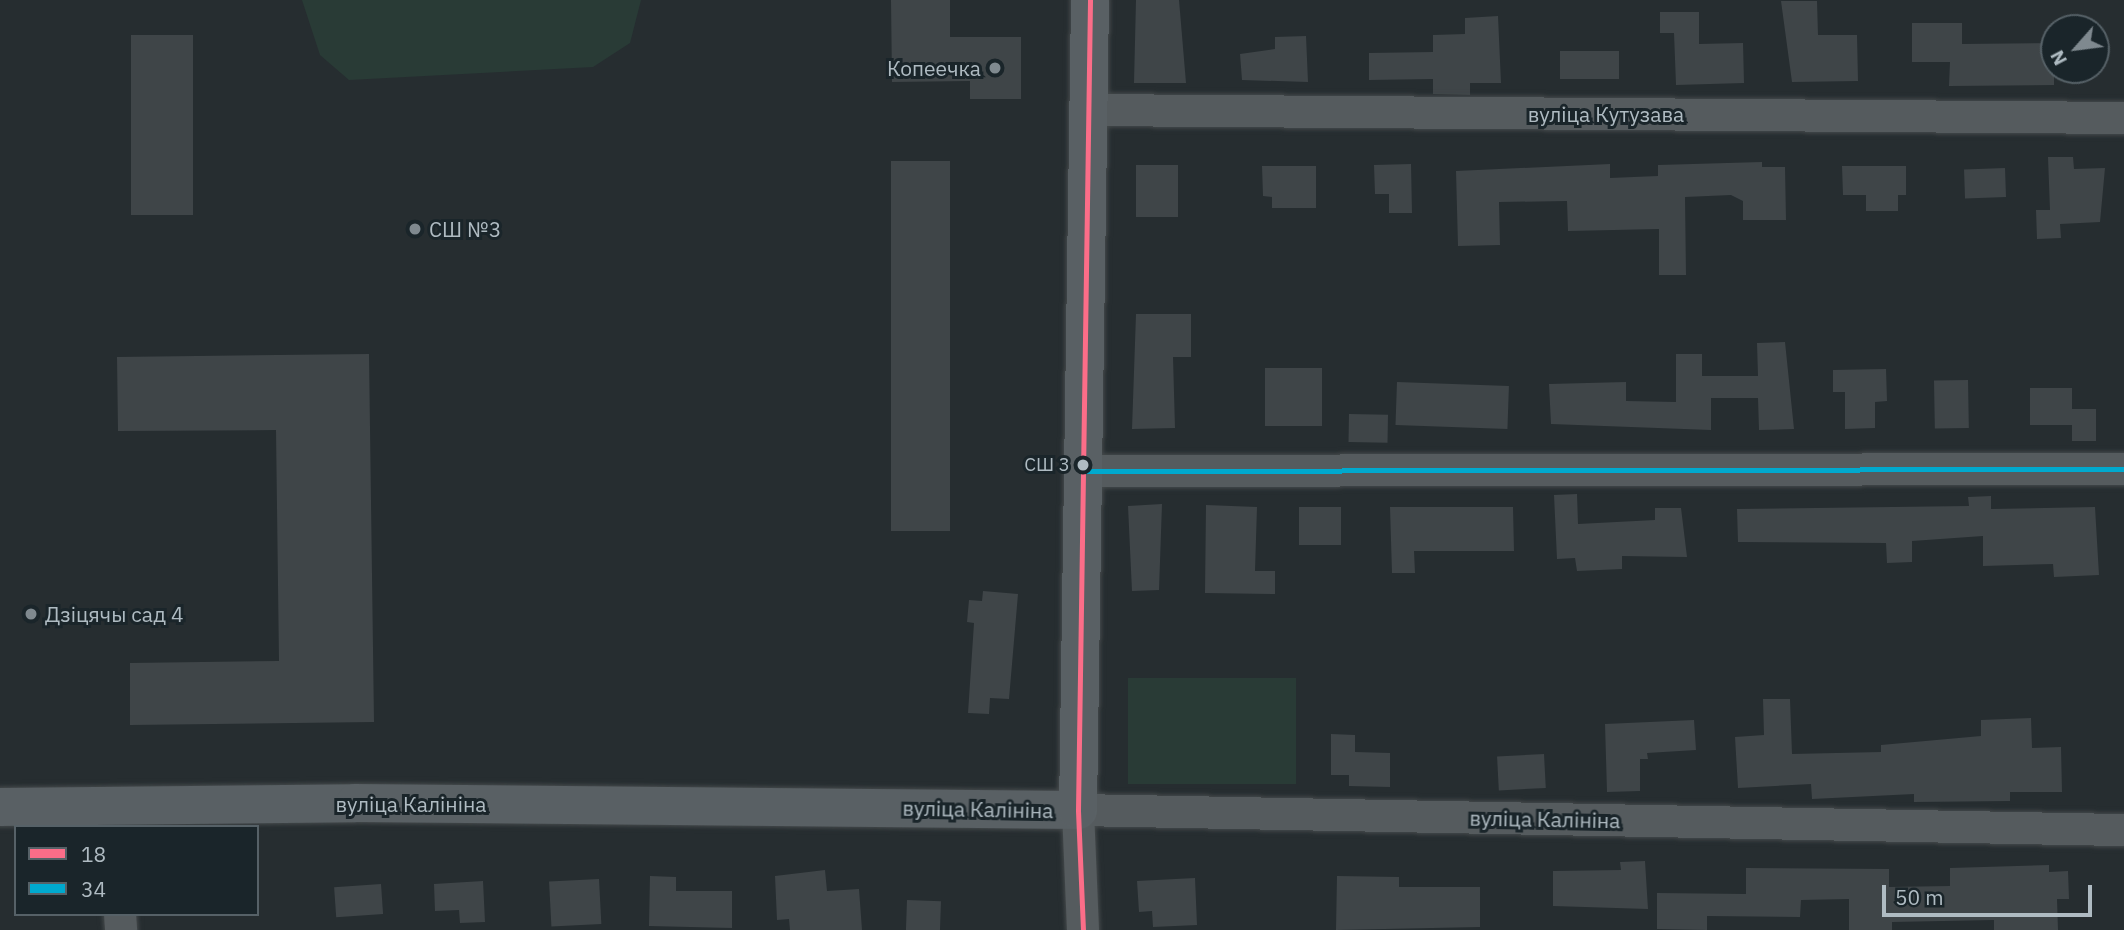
<!DOCTYPE html>
<meta charset="utf-8">
<style>
body{margin:0}
#map{position:relative;width:2124px;height:930px;overflow:hidden;background:#262d30;font-family:"IBM Plex Sans",sans-serif}
div>[style]{position:absolute}
.green>*{inset:0;background:#293b36;transform-origin:0 0}
.building>*{inset:0;background:#3f4548;transform-origin:0 0}
.roads{filter:drop-shadow(0 0 2px #44494b) drop-shadow(0 0 2px #44494b)}
.minor>*{height:32px;margin:-16px;padding:0 16px;transform-origin:16px;border-radius:16px;background:#555b5e}
.secondary>*{height:38px;margin:-19px;padding:0 19px;transform-origin:19px;border-radius:19px;background:#596064}
.bus-1>*{height:5px;margin:-2.5px;padding:0 2.5px;transform-origin:2.5px;border-radius:2.5px;background:#fb6d88}
.bus-2>*{height:5px;margin:-2.5px;padding:0 2.5px;transform-origin:2.5px;border-radius:2.5px;background:#00a9ce}
.dots>*{width:19px;height:19px;translate:-50% -50%;box-sizing:border-box;border:4px solid #1a252a;border-radius:50%}
span{translate:-50% -50%;white-space:nowrap;text-align:center;line-height:1.15;-webkit-text-stroke:6px #1a252a;paint-order:stroke}
.bus-label{font-size:19px;color:#afbbc2}
.right{translate:-100% -50%;text-align:right}
.poi-label{font-size:21px;color:#afbbc2}
.left{translate:0 -50%;text-align:left}
.street-label{font-size:21px;color:#afbbc2}
.legend{position:absolute;left:14px;top:825px;width:245px;height:91px;box-sizing:border-box;background:#1a252a;border:2px solid #566167;margin:0;padding:9px 12px;list-style:none;font-size:21px;color:#afbbc2}
.legend li{display:flex;align-items:center;gap:14px;height:35px}
.legend b{width:35px;border:2px solid #566167}
.north{position:absolute;left:2040px;top:14px;width:70px;height:70px;box-sizing:border-box;background:#1a252a;border:2px solid #566167;border-radius:50%;rotate:242deg;font-size:19px;font-weight:700;line-height:28px;text-align:center;color:#afbbc2}
.north::after{content:'';display:block;margin:auto;width:24px;height:32px;background:#7f898f;clip-path:polygon(50% 0,100% 100%,50% 72%,0 100%)}
.scale{position:absolute;left:1882px;top:885px;width:210px;height:32px;box-sizing:border-box;border:4px solid #afbbc2;border-top:0;padding-left:9px;font-size:21px;line-height:24px;white-space:nowrap;color:#afbbc2;-webkit-text-stroke:5px #1a252a;paint-order:stroke}
</style>
<div id="map">
<div class="green">
<i style="clip-path:polygon(302px 0,641px 0,630px 43px,593px 67px,349px 80px,320px 55px)"></i>
<i style="left:1128px;top:678px;width:168px;height:106px"></i>
</div>
<div class="building">
<i style="clip-path:polygon(891px 0,950px 0,950px 37px,1021px 37px,1021px 99px,970px 99px,970px 81px,892px 82px)"></i>
<i style="clip-path:polygon(1136px 0,1179px 0,1186px 83px,1134px 83px)"></i>
<i style="clip-path:polygon(1781px 1px,1817px 1px,1818px 35px,1857px 35px,1858px 81px,1792px 82px)"></i>
<i style="clip-path:polygon(1660px 12px,1699px 12px,1699px 44px,1743px 43px,1744px 83px,1676px 85px,1674px 33px,1660px 33px)"></i>
<i style="clip-path:polygon(1498px 16px,1501px 83px,1470px 83px,1470px 95px,1433px 94px,1433px 79px,1369px 80px,1369px 53px,1433px 52px,1433px 35px,1465px 34px,1465px 18px)"></i>
<i style="clip-path:polygon(1912px 23px,1962px 23px,1962px 44px,2054px 43px,2054px 85px,1949px 86px,1950px 62px,1912px 62px)"></i>
<i style="left:131px;top:35px;width:62px;height:180px"></i>
<i style="clip-path:polygon(1306px 36px,1308px 82px,1242px 80px,1240px 54px,1275px 49px,1275px 37px)"></i>
<i style="left:1560px;top:51px;width:59px;height:28px"></i>
<i style="clip-path:polygon(2048px 157px,2073px 157px,2074px 169px,2105px 168px,2100px 222px,2060px 224px,2061px 238px,2037px 239px,2036px 210px,2050px 210px)"></i>
<i style="left:950px;top:161px;width:370px;height:59px;rotate:90deg"></i>
<i style="clip-path:polygon(1762px 162px,1762px 167px,1785px 167px,1786px 220px,1743px 220px,1743px 201px,1731px 195px,1685px 197px,1686px 275px,1659px 275px,1659px 229px,1568px 231px,1567px 201px,1499px 202px,1500px 245px,1458px 246px,1456px 171px,1610px 164px,1610px 178px,1658px 176px,1658px 165px)"></i>
<i style="clip-path:polygon(1411px 164px,1412px 213px,1389px 213px,1389px 194px,1375px 194px,1374px 165px)"></i>
<i style="left:1136px;top:165px;width:42px;height:52px"></i>
<i style="clip-path:polygon(1262px 166px,1316px 166px,1316px 208px,1272px 208px,1272px 197px,1263px 196px)"></i>
<i style="clip-path:polygon(1842px 166px,1906px 166px,1906px 195px,1898px 195px,1898px 211px,1866px 211px,1866px 195px,1843px 195px)"></i>
<i style="left:2005px;top:168px;width:29px;height:41px;rotate:88deg"></i>
<i style="clip-path:polygon(1136px 314px,1191px 314px,1191px 357px,1173px 357px,1175px 428px,1132px 429px)"></i>
<i style="clip-path:polygon(1785px 342px,1794px 429px,1759px 430px,1758px 398px,1711px 398px,1711px 430px,1551px 424px,1549px 384px,1626px 382px,1626px 401px,1676px 402px,1676px 354px,1702px 354px,1702px 376px,1758px 376px,1757px 343px)"></i>
<i style="clip-path:polygon(369px 354px,374px 722px,130px 725px,130px 663px,279px 661px,276px 430px,118px 431px,117px 357px)"></i>
<i style="left:1322px;top:368px;width:58px;height:57px;rotate:90deg"></i>
<i style="clip-path:polygon(1886px 369px,1887px 401px,1875px 402px,1875px 428px,1845px 429px,1845px 392px,1833px 392px,1833px 370px)"></i>
<i style="left:1968px;top:380px;width:48px;height:34px;rotate:89deg"></i>
<i style="left:1397px;top:382px;width:112px;height:43px;rotate:2deg"></i>
<i style="clip-path:polygon(2030px 388px,2072px 388px,2072px 409px,2096px 409px,2096px 441px,2072px 441px,2072px 425px,2030px 425px)"></i>
<i style="left:1349px;top:414px;width:39px;height:28px;rotate:1deg"></i>
<i style="clip-path:polygon(1577px 494px,1578px 524px,1655px 520px,1655px 508px,1681px 508px,1687px 557px,1622px 556px,1622px 569px,1577px 571px,1575px 558px,1557px 559px,1554px 495px)"></i>
<i style="clip-path:polygon(1991px 496px,1991px 509px,2095px 507px,2099px 575px,2054px 577px,2053px 564px,1983px 566px,1983px 536px,1912px 541px,1912px 562px,1887px 563px,1886px 543px,1738px 542px,1737px 509px,1969px 506px,1968px 497px)"></i>
<i style="clip-path:polygon(1162px 504px,1159px 590px,1132px 591px,1128px 506px)"></i>
<i style="clip-path:polygon(1206px 505px,1257px 507px,1255px 571px,1275px 571px,1275px 594px,1205px 593px)"></i>
<i style="left:1299px;top:507px;width:42px;height:38px"></i>
<i style="clip-path:polygon(1390px 507px,1513px 507px,1514px 551px,1414px 551px,1415px 573px,1392px 573px)"></i>
<i style="clip-path:polygon(983px 591px,1018px 594px,1009px 699px,990px 698px,989px 714px,968px 713px,974px 623px,967px 622px,969px 600px,982px 601px)"></i>
<i style="clip-path:polygon(1763px 699px,1790px 699px,1792px 754px,1881px 752px,1881px 745px,1981px 736px,1981px 720px,2031px 718px,2032px 748px,2061px 747px,2062px 792px,2010px 792px,2010px 801px,1914px 802px,1914px 794px,1812px 799px,1811px 784px,1738px 788px,1735px 737px,1764px 735px)"></i>
<i style="clip-path:polygon(1694px 720px,1696px 750px,1647px 753px,1648px 759px,1640px 759px,1640px 791px,1607px 792px,1605px 724px)"></i>
<i style="clip-path:polygon(1331px 734px,1355px 735px,1355px 752px,1390px 753px,1390px 787px,1349px 786px,1349px 775px,1331px 775px)"></i>
<i style="left:1544px;top:754px;width:34px;height:47px;rotate:87deg"></i>
<i style="clip-path:polygon(1645px 861px,1648px 909px,1553px 906px,1553px 871px,1621px 870px,1620px 862px)"></i>
<i style="clip-path:polygon(2049px 865px,2049px 872px,2068px 871px,2069px 899px,2057px 899px,2058px 930px,1994px 930px,1994px 920px,1892px 922px,1892px 930px,1849px 930px,1849px 899px,1801px 900px,1800px 917px,1707px 916px,1707px 930px,1657px 929px,1657px 893px,1746px 894px,1746px 868px,1889px 869px,1889px 887px,1950px 886px,1950px 868px)"></i>
<i style="clip-path:polygon(825px 870px,827px 891px,859px 889px,862px 930px,790px 930px,789px 919px,777px 920px,775px 876px)"></i>
<i style="clip-path:polygon(650px 876px,676px 877px,676px 891px,732px 891px,732px 928px,649px 926px)"></i>
<i style="clip-path:polygon(1337px 876px,1399px 877px,1399px 887px,1480px 887px,1480px 927px,1336px 930px)"></i>
<i style="clip-path:polygon(1195px 878px,1197px 925px,1153px 927px,1152px 911px,1139px 912px,1137px 881px)"></i>
<i style="left:599px;top:879px;width:45px;height:50px;rotate:87deg"></i>
<i style="clip-path:polygon(483px 881px,485px 922px,460px 923px,459px 910px,435px 911px,434px 884px)"></i>
<i style="left:381px;top:884px;width:30px;height:47px;rotate:86deg"></i>
<i style="left:907px;top:900px;width:34px;height:30px;rotate:2deg"></i>
</div>
<div class="roads">
<div class="minor">
<i style="left:1088px;top:110px;width:1036px;rotate:0.44deg"></i>
<i style="left:1084px;top:471px;width:1040px;rotate:-0.11deg"></i>
<i style="left:120px;top:914px;width:16px;rotate:86deg"></i>
<i style="left:1083px;top:930px;width:120px;rotate:-92.4deg"></i>
<i style="left:1078px;top:810px;width:1046px;rotate:1.1deg"></i>
</div>
<div class="secondary">
<i style="left:0;top:807px;width:355px;rotate:-0.6deg"></i>
<i style="left:355px;top:803px;width:723px;rotate:0.55deg"></i>
<i style="left:1078px;top:810px;width:810px;rotate:-89.15deg"></i>
</div>
</div>
<div class="bus-1">
<i style="left:1083px;top:930px;width:120px;rotate:-92.4deg"></i>
<i style="left:1078px;top:810px;width:810px;rotate:-89.15deg"></i>
</div>
<div class="bus-2">
<i style="left:1084px;top:471px;width:1040px;rotate:-0.11deg"></i>
</div>
<div class="dots">
<i style="left:995px;top:68px;background:#7f898f"></i>
<i style="left:415px;top:229px;background:#7f898f"></i>
<i style="left:1083px;top:465px;background:#afbbc2"></i>
<i style="left:31px;top:614px;background:#7f898f"></i>
</div>
<div class="bus-label">
<span class="right" style="left:1070px;top:465px">СШ 3</span>
</div>
<div class="poi-label">
<span class="right" style="left:981px;top:68px">Копеечка</span>
<span class="left" style="left:429px;top:229px">СШ №3</span>
<span class="left" style="left:45px;top:614px">Дзіцячы сад 4</span>
</div>
<div class="street-label">
<span style="left:1606px;top:114px">вуліца Кутузава</span>
<span style="left:411px;top:804px">вуліца Калініна</span>
<span style="left:978px;top:809px;rotate:1deg">вуліца Калініна</span>
<span style="left:1545px;top:819px;rotate:1deg">вуліца Калініна</span>
</div>
<ul class="legend">
<li><b style="height:9px;background:#fb6d88"></b>18</li>
<li><b style="height:9px;background:#00a9ce"></b>34</li>
</ul>
<div class="north">N</div>
<div class="scale">50 m</div>
</div>
